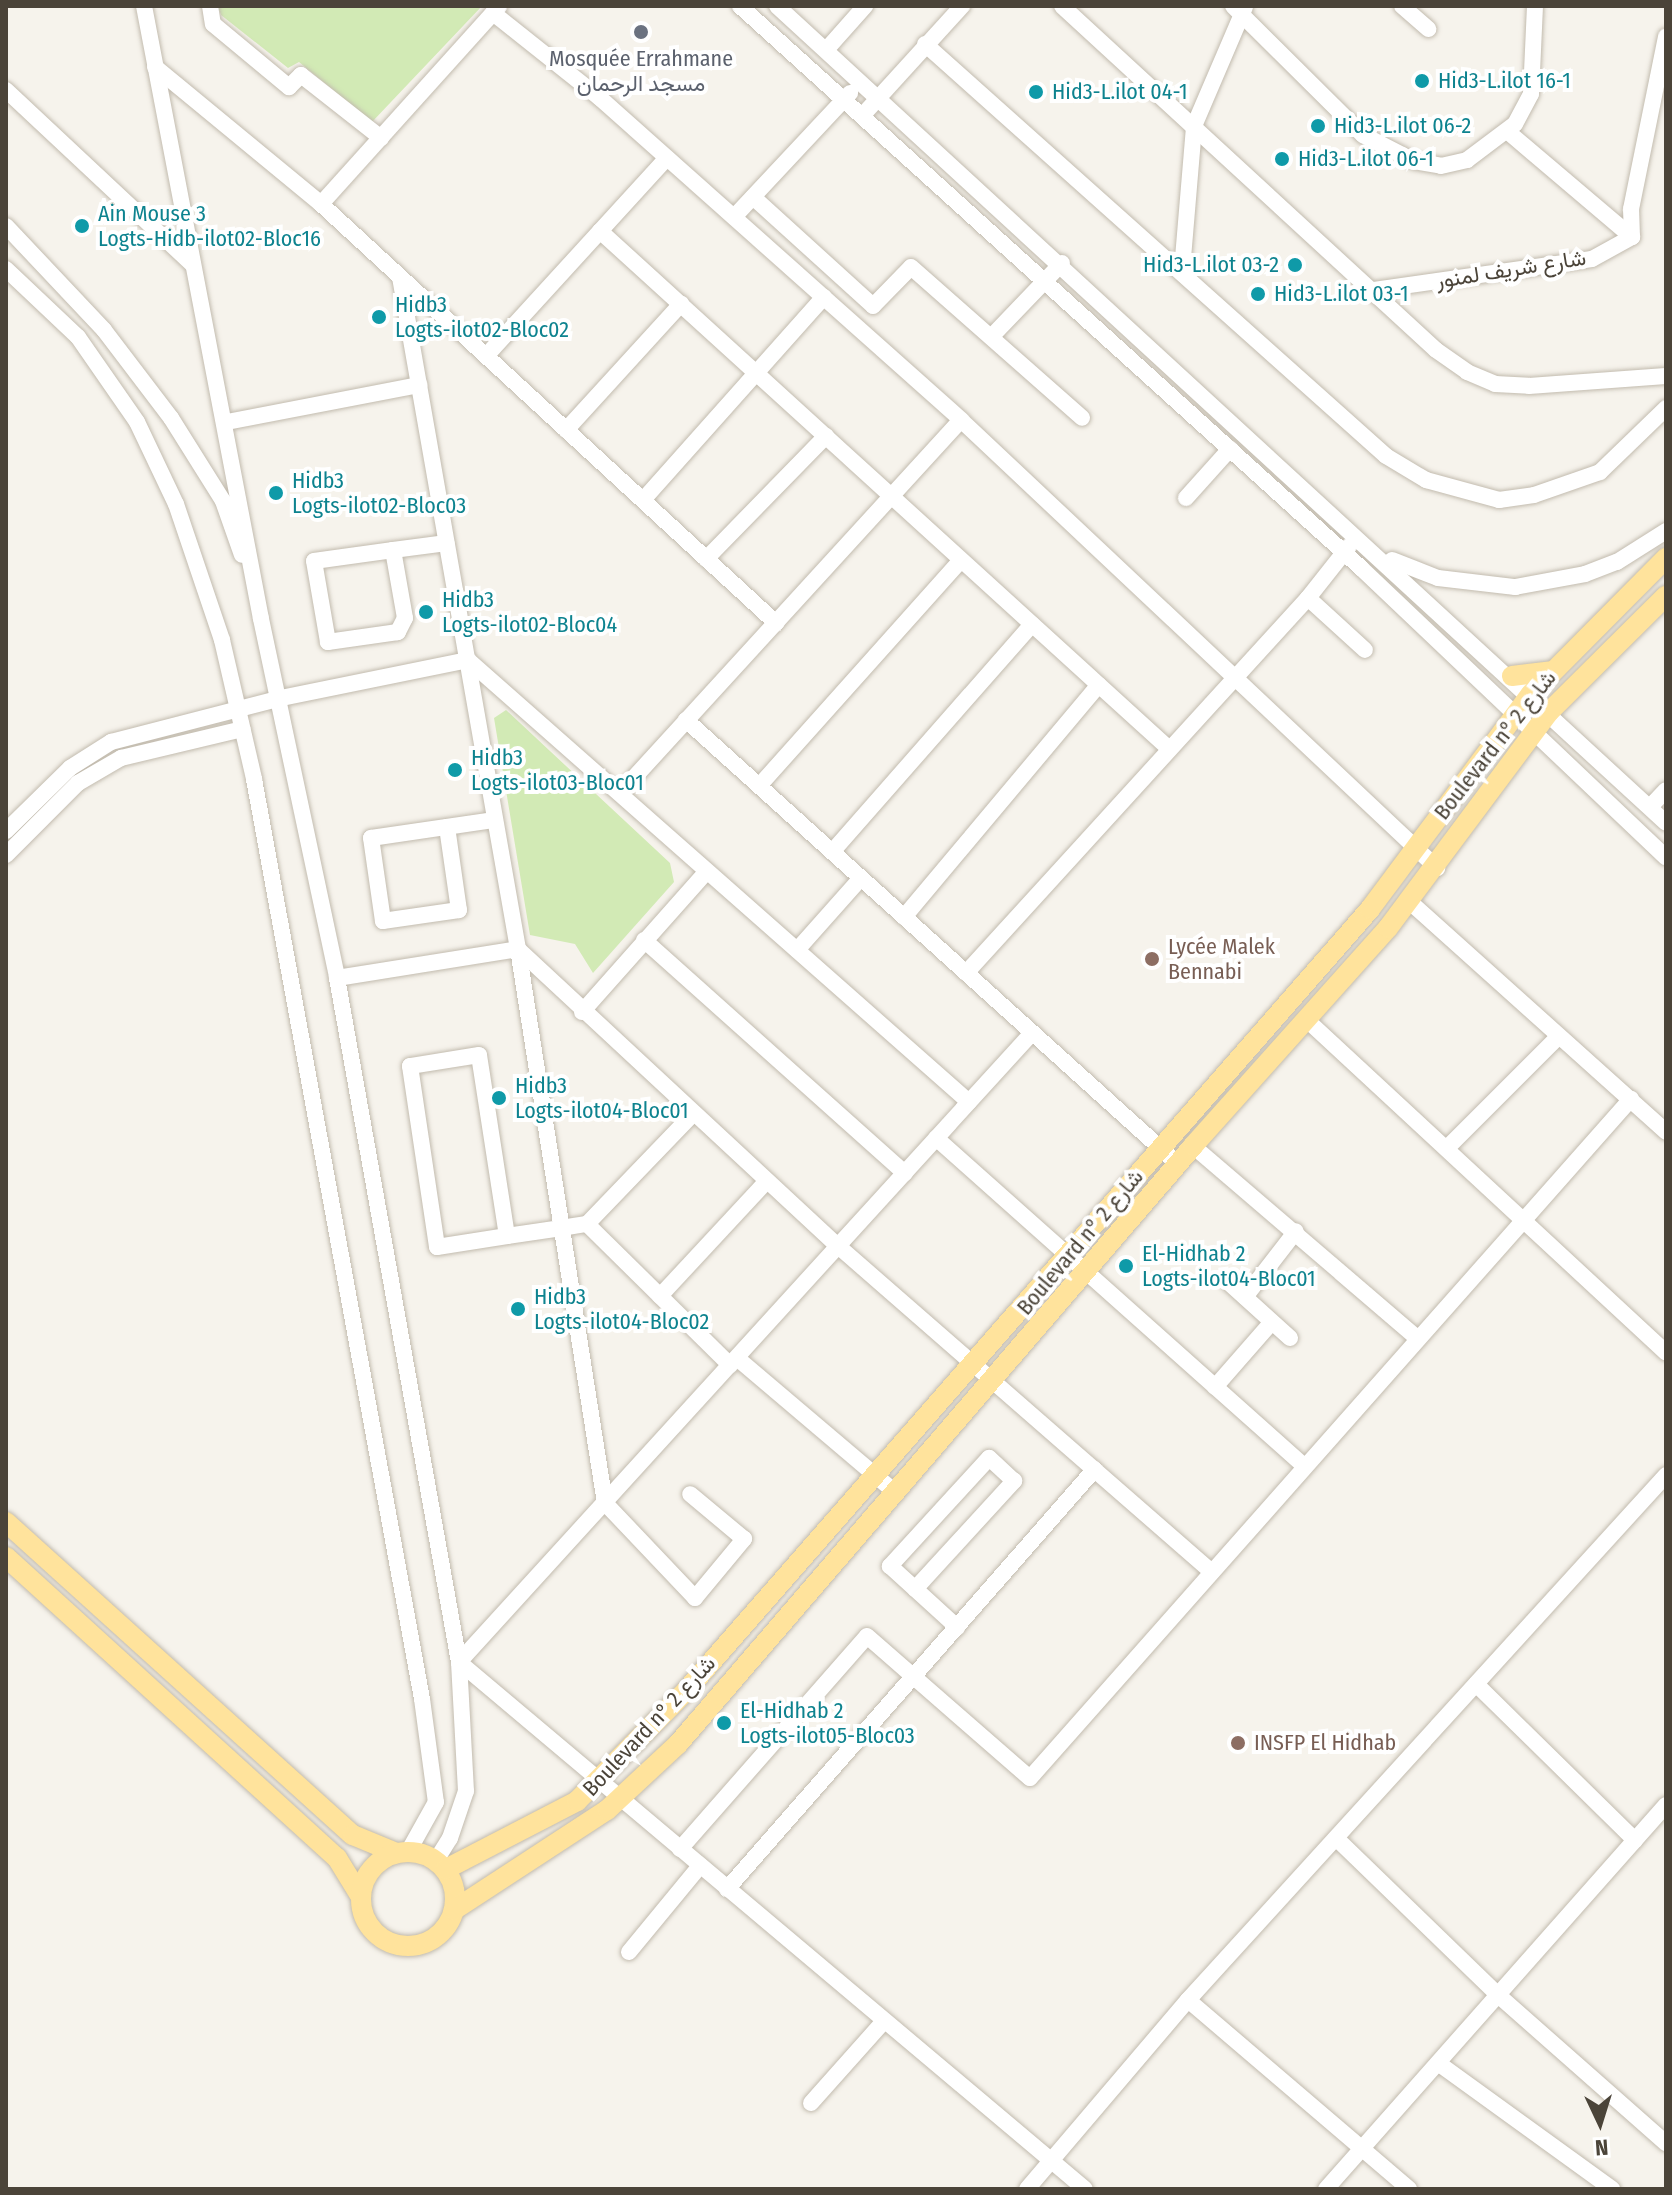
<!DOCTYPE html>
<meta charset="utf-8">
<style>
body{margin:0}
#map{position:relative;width:1672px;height:2195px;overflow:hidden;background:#f6f3ec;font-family:"Fira Sans Condensed",Vazirmatn,sans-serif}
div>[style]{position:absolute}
.green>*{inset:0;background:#d2eab5}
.roads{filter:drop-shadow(0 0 2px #c2bbae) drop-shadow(0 0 2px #c2bbae)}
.minor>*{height:16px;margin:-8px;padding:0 8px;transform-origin:8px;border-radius:8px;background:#fff}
.major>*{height:20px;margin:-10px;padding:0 10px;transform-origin:10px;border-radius:10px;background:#ffe39c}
.major>.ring{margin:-10px;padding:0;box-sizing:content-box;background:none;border:20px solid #ffe39c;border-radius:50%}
.dots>*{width:22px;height:22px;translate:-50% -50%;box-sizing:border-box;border:4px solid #fff;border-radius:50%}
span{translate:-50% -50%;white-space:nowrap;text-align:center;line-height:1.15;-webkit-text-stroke:8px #fff;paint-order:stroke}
.worship-label{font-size:22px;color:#5b616d}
.culture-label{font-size:22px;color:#0d838f}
.left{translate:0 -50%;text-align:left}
.right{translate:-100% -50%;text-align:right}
.street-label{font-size:22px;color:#4b4439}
.education-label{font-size:22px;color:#785e54}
.frame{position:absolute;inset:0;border:8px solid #4b4439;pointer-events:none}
.north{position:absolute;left:1560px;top:2083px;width:80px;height:80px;-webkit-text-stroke:6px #fff;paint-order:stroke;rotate:176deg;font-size:22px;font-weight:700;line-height:32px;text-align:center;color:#4b4439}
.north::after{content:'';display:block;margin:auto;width:28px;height:36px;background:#4b4439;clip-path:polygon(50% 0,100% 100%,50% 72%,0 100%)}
</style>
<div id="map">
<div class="green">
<i style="clip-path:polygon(218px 6px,482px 6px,372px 122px,299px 62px,288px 68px,221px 15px)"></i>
<i style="clip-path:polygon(506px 710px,670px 863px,674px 882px,593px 973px,575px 944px,530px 935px,494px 718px)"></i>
</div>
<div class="roads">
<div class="minor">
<i style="left:144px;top:6px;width:624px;rotate:79.19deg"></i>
<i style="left:261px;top:619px;width:367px;rotate:78deg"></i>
<i style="left:337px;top:978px;width:695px;rotate:79.89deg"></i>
<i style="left:459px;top:1662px;width:129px;rotate:86.9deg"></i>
<i style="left:466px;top:1791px;width:50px;rotate:108.8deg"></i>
<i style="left:450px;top:1838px;width:26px;rotate:122deg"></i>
<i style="left:210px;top:6px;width:18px;rotate:81deg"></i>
<i style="left:213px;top:24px;width:99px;rotate:39.7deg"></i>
<i style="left:289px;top:87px;width:17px;rotate:-45deg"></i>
<i style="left:301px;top:75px;width:102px;rotate:38.2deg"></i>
<i style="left:740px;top:6px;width:838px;rotate:42.14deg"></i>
<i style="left:1361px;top:568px;width:420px;rotate:43.5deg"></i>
<i style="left:777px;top:6px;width:1207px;rotate:42.58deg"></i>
<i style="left:1062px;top:6px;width:508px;rotate:42.61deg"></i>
<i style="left:1436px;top:350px;width:38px;rotate:35deg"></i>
<i style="left:1467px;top:372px;width:30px;rotate:23deg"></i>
<i style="left:1495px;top:384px;width:34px;rotate:3deg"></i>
<i style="left:1529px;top:386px;width:137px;rotate:-4.2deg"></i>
<i style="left:1233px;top:6px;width:183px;rotate:44.8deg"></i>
<i style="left:1363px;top:135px;width:57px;rotate:27deg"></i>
<i style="left:1414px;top:161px;width:27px;rotate:10deg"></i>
<i style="left:1441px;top:166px;width:27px;rotate:-13deg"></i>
<i style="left:1467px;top:160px;width:60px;rotate:-36.9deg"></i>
<i style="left:1515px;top:124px;width:34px;rotate:-62deg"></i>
<i style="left:1531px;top:94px;width:88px;rotate:-87.4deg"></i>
<i style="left:1402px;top:6px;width:35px;rotate:41deg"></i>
<i style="left:493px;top:13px;width:137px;rotate:38.5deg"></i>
<i style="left:600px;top:98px;width:484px;rotate:41.7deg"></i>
<i style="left:961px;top:420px;width:654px;rotate:43.26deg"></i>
<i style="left:925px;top:44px;width:618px;rotate:41.79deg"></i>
<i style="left:1386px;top:456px;width:47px;rotate:31deg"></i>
<i style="left:1426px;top:480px;width:76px;rotate:15.3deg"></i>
<i style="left:1499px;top:500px;width:35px;rotate:-8deg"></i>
<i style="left:1534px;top:495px;width:70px;rotate:-19.2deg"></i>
<i style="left:1600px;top:472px;width:92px;rotate:-44.1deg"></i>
<i style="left:826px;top:50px;width:59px;rotate:-48.4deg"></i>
<i style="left:155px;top:67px;width:215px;rotate:39.5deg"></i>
<i style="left:321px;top:204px;width:619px;rotate:42.64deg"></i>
<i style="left:6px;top:90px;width:255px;rotate:43.1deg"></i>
<i style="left:862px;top:116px;width:149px;rotate:-47.7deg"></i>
<i style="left:1507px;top:131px;width:164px;rotate:40.3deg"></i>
<i style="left:753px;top:197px;width:162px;rotate:42.2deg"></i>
<i style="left:873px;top:306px;width:54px;rotate:-45.7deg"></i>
<i style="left:911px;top:267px;width:228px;rotate:41.4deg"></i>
<i style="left:321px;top:204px;width:266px;rotate:-48deg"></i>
<i style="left:734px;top:217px;width:170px;rotate:-46.9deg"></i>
<i style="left:6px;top:226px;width:143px;rotate:46.7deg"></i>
<i style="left:104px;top:330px;width:111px;rotate:52.7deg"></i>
<i style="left:171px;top:418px;width:98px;rotate:57.9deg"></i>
<i style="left:223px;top:501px;width:57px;rotate:70.6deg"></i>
<i style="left:600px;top:231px;width:767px;rotate:42.3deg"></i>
<i style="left:6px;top:269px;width:99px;rotate:43.4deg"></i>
<i style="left:78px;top:337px;width:103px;rotate:55.2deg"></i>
<i style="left:137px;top:422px;width:91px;rotate:64.6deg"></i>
<i style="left:176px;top:504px;width:144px;rotate:71.3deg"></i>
<i style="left:222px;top:640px;width:143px;rotate:77deg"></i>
<i style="left:254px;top:779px;width:935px;rotate:79.65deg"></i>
<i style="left:422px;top:1699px;width:104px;rotate:82.3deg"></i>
<i style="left:436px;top:1802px;width:57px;rotate:119.2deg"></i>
<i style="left:1182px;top:270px;width:144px;rotate:-85.2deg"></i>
<i style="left:1194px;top:126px;width:129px;rotate:-66.8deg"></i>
<i style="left:400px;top:277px;width:682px;rotate:80.04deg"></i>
<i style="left:518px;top:949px;width:561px;rotate:81.08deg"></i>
<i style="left:605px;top:1503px;width:131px;rotate:46.5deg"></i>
<i style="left:695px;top:1598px;width:77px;rotate:-50.3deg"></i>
<i style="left:744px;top:1539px;width:70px;rotate:-140.2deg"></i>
<i style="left:1374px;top:290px;width:220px;rotate:-8.1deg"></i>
<i style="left:1592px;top:259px;width:46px;rotate:-28.8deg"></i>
<i style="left:1632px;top:237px;width:28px;rotate:-92deg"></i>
<i style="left:1631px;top:209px;width:176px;rotate:-78.5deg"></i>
<i style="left:992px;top:336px;width:101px;rotate:-46.2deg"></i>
<i style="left:486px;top:356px;width:268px;rotate:-47.6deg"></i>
<i style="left:227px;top:422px;width:196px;rotate:-10.9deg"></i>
<i style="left:566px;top:430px;width:171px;rotate:-47.6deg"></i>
<i style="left:1186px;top:498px;width:66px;rotate:-48.1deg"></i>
<i style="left:643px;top:500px;width:272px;rotate:-48.3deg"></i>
<i style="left:393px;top:550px;width:69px;rotate:80deg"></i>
<i style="left:405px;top:618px;width:16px;rotate:117deg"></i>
<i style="left:398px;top:632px;width:71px;rotate:171.9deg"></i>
<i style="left:328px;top:642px;width:82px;rotate:-99.8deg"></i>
<i style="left:314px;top:561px;width:80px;rotate:-7.9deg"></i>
<i style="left:393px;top:550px;width:54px;rotate:-7.4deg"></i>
<i style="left:706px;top:559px;width:172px;rotate:-45.7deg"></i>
<i style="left:1392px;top:560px;width:49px;rotate:21.4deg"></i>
<i style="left:1438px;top:578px;width:78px;rotate:6.7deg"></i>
<i style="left:1515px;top:587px;width:71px;rotate:-10.5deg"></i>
<i style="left:1585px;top:574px;width:34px;rotate:-21deg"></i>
<i style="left:1617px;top:562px;width:58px;rotate:-32.3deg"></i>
<i style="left:1308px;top:598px;width:77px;rotate:42.4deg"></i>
<i style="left:686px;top:720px;width:651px;rotate:42.07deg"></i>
<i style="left:759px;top:786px;width:303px;rotate:-48.2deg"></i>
<i style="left:620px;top:793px;width:505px;rotate:-47.57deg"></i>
<i style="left:1650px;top:807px;width:23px;rotate:-47deg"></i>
<i style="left:447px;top:827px;width:84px;rotate:81.8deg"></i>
<i style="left:459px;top:910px;width:77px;rotate:171.8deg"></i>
<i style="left:383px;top:921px;width:84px;rotate:-98.2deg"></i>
<i style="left:371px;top:838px;width:125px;rotate:-8.3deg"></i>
<i style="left:6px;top:831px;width:90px;rotate:-44.5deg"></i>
<i style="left:70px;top:768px;width:49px;rotate:-32.4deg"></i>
<i style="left:111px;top:742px;width:176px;rotate:-14.5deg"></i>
<i style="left:281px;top:698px;width:191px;rotate:-11.5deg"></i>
<i style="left:468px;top:660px;width:668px;rotate:41.42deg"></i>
<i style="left:832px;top:852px;width:303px;rotate:-48.7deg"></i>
<i style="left:6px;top:855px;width:102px;rotate:-45deg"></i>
<i style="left:78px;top:783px;width:50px;rotate:-30.2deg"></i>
<i style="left:121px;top:758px;width:125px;rotate:-13.4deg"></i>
<i style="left:1410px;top:902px;width:344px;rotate:41.9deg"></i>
<i style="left:904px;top:917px;width:303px;rotate:-50deg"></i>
<i style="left:644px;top:940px;width:350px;rotate:41.8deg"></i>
<i style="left:797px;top:950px;width:96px;rotate:-48.4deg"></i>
<i style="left:966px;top:973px;width:508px;rotate:-47.64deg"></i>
<i style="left:1308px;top:598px;width:66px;rotate:-51.7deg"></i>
<i style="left:337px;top:978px;width:183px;rotate:-9.1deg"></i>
<i style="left:518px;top:949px;width:437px;rotate:42.9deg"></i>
<i style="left:838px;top:1246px;width:496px;rotate:41.1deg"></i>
<i style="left:582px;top:1012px;width:188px;rotate:-48.4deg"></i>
<i style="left:1308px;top:1021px;width:488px;rotate:42.8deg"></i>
<i style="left:936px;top:1138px;width:494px;rotate:41.7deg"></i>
<i style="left:1193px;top:1146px;width:296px;rotate:40.6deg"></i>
<i style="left:1447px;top:1148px;width:157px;rotate:-45deg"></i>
<i style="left:587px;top:1224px;width:201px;rotate:44.6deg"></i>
<i style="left:507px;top:1236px;width:183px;rotate:-98.8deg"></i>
<i style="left:479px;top:1055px;width:70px;rotate:170.9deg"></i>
<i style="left:410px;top:1066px;width:183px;rotate:81.5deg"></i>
<i style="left:437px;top:1247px;width:71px;rotate:-8.9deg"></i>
<i style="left:507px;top:1236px;width:55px;rotate:-8.4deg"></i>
<i style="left:561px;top:1228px;width:26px;rotate:-9deg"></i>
<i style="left:587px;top:1224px;width:153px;rotate:-46.1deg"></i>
<i style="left:1227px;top:1281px;width:85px;rotate:42.1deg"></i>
<i style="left:660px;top:1296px;width:157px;rotate:-47.1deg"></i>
<i style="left:1245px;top:1297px;width:83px;rotate:-52.3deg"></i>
<i style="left:737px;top:1358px;width:207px;rotate:40.3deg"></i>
<i style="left:1215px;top:1387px;width:86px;rotate:-48.8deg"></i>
<i style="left:915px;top:1589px;width:147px;rotate:-47.5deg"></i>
<i style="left:1014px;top:1481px;width:34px;rotate:-137deg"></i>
<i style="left:989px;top:1458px;width:147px;rotate:132.5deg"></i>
<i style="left:890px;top:1566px;width:91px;rotate:42.3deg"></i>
<i style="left:459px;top:1662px;width:851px;rotate:-47.67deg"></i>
<i style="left:459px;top:1662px;width:818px;rotate:40.09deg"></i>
<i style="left:1476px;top:1684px;width:223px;rotate:44.5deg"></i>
<i style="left:1336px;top:1838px;width:226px;rotate:44.1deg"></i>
<i style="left:1498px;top:1995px;width:224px;rotate:41.4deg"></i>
<i style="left:680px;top:1849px;width:283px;rotate:-48.7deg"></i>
<i style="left:867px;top:1636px;width:216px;rotate:41.1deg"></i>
<i style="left:1030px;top:1778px;width:907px;rotate:-48.49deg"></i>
<i style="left:727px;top:1889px;width:558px;rotate:-48.78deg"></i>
<i style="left:629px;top:1952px;width:112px;rotate:-50.5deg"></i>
<i style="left:1188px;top:2000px;width:291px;rotate:40.5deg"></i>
<i style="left:1438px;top:2063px;width:215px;rotate:35.9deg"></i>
<i style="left:811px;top:2103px;width:110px;rotate:-48.3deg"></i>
<i style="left:1027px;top:2189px;width:248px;rotate:-49.6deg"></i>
<i style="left:1188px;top:2000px;width:710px;rotate:-47.68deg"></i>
<i style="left:1326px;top:2189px;width:513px;rotate:-48.48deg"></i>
</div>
<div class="major">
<i style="left:1512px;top:676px;width:40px;rotate:-7.1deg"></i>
<i style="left:6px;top:1522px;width:467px;rotate:42.1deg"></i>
<i style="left:353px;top:1835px;width:44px;rotate:22.5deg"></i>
<i style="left:6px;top:1557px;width:447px;rotate:42.3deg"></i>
<i style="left:337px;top:1858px;width:46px;rotate:58.4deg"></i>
<i class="ring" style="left:361px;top:1852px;width:74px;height:74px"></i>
<i style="left:446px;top:1869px;width:148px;rotate:-27.4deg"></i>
<i style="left:577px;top:1801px;width:155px;rotate:-45.3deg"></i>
<i style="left:686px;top:1691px;width:1039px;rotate:-48.82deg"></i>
<i style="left:1370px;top:909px;width:269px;rotate:-53.2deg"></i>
<i style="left:1531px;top:694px;width:192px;rotate:-45.2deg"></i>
<i style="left:454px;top:1910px;width:183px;rotate:-33.2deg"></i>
<i style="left:607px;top:1810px;width:97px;rotate:-42.9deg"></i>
<i style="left:678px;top:1744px;width:789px;rotate:-49.26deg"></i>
<i style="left:1193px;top:1146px;width:292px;rotate:-48.2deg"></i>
<i style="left:1388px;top:928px;width:269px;rotate:-53.3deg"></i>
<i style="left:1549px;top:712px;width:165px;rotate:-44.8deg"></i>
</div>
</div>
<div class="dots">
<i style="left:641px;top:32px;background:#6b7280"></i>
<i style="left:1422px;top:81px;background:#0f9aa8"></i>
<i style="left:1036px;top:92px;background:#0f9aa8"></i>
<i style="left:1318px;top:126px;background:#0f9aa8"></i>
<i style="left:1282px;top:159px;background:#0f9aa8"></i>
<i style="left:82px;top:226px;background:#0f9aa8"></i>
<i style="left:1295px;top:265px;background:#0f9aa8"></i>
<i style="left:1258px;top:294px;background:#0f9aa8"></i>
<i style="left:379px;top:317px;background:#0f9aa8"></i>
<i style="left:276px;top:493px;background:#0f9aa8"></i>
<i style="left:426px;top:612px;background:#0f9aa8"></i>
<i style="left:455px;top:770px;background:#0f9aa8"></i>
<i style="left:1152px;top:959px;background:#8d6e63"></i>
<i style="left:499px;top:1098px;background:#0f9aa8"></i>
<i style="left:1126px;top:1266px;background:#0f9aa8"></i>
<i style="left:518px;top:1309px;background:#0f9aa8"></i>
<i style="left:724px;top:1723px;background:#0f9aa8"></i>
<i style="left:1238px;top:1743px;background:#8d6e63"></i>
</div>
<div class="worship-label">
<span style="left:641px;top:71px">Mosquée Errahmane<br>مسجد الرحمان</span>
</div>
<div class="culture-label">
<span class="left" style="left:1438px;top:81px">Hid3-L.ilot 16-1</span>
<span class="left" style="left:1052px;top:92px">Hid3-L.ilot 04-1</span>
<span class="left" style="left:1334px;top:126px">Hid3-L.ilot 06-2</span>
<span class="left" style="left:1298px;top:159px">Hid3-L.ilot 06-1</span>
<span class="left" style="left:98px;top:226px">Ain Mouse 3<br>Logts-Hidb-ilot02-Bloc16</span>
<span class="right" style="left:1279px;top:265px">Hid3-L.ilot 03-2</span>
<span class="left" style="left:1274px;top:294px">Hid3-L.ilot 03-1</span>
<span class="left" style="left:395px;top:317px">Hidb3<br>Logts-ilot02-Bloc02</span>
<span class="left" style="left:292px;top:493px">Hidb3<br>Logts-ilot02-Bloc03</span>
<span class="left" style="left:442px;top:612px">Hidb3<br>Logts-ilot02-Bloc04</span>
<span class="left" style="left:471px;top:770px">Hidb3<br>Logts-ilot03-Bloc01</span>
<span class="left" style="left:515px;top:1098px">Hidb3<br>Logts-ilot04-Bloc01</span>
<span class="left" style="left:1142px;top:1266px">El-Hidhab 2<br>Logts-ilot04-Bloc01</span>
<span class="left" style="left:534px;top:1309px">Hidb3<br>Logts-ilot04-Bloc02</span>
<span class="left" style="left:740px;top:1723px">El-Hidhab 2<br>Logts-ilot05-Bloc03</span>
</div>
<div class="street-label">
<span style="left:1511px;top:269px;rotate:-9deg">شارع شريف لمنور</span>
<span style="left:1495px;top:745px;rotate:-52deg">Boulevard n° شارع 2</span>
<span style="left:1080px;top:1242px;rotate:-50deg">Boulevard n° شارع 2</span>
<span style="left:649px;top:1726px;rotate:-47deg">Boulevard n° شارع 2</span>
</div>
<div class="education-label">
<span class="left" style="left:1168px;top:959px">Lycée Malek<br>Bennabi</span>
<span class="left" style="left:1254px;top:1743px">INSFP El Hidhab</span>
</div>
<div class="frame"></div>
<div class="north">N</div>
</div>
